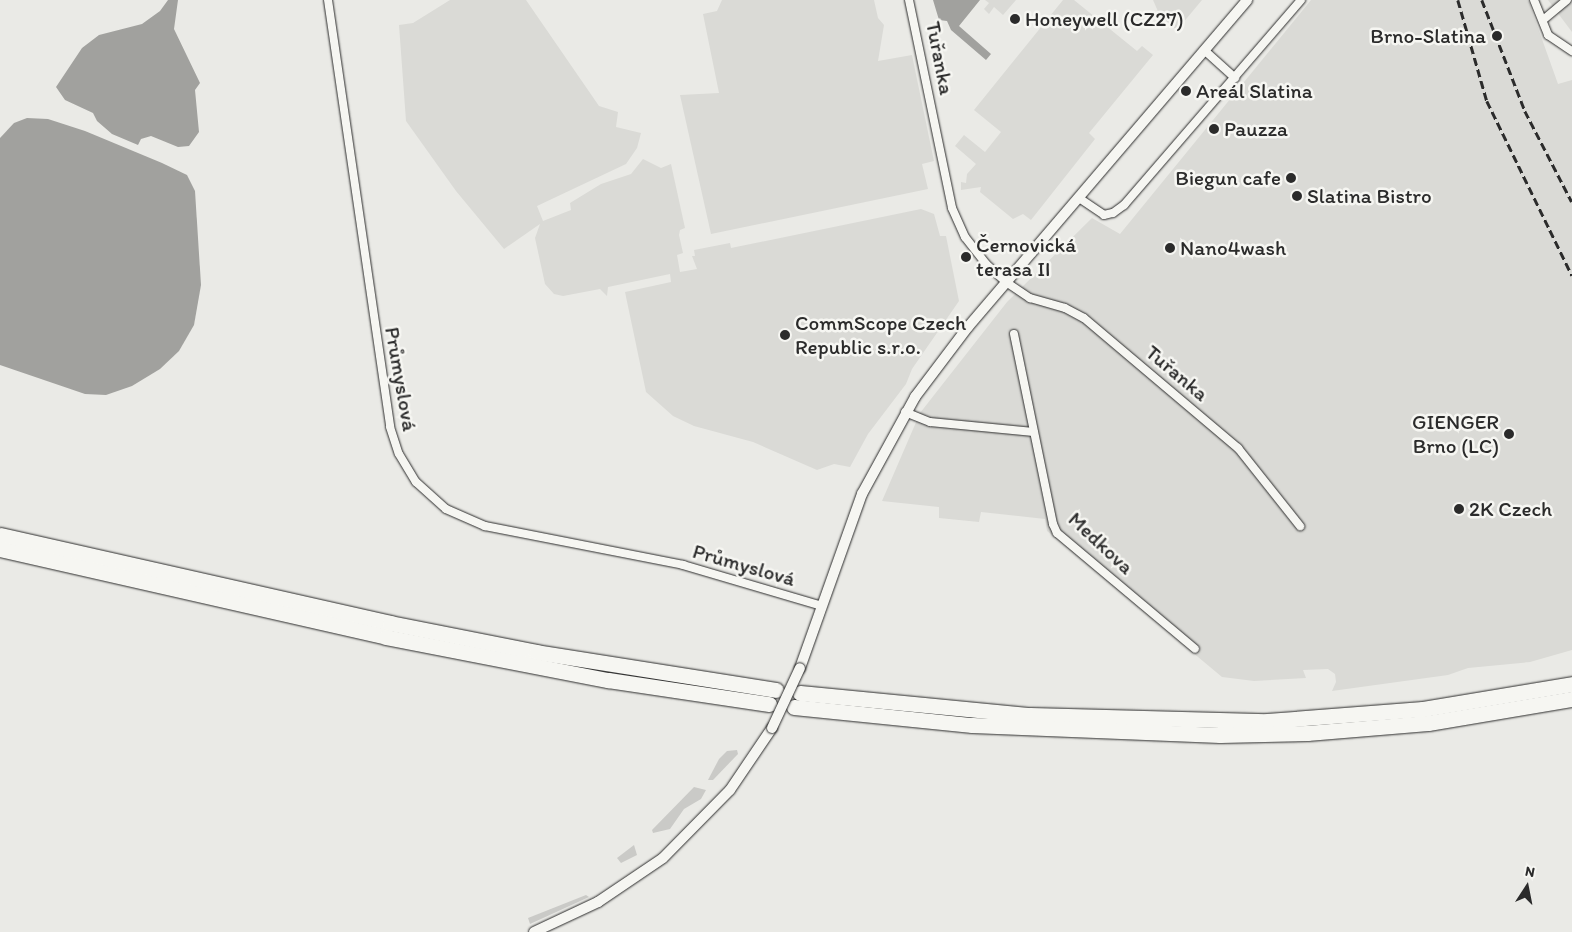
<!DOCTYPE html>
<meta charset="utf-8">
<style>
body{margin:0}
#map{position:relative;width:1572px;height:932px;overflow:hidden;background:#eaeae6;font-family:Itim,sans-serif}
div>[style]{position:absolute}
.built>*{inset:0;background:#dadad6}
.green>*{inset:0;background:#cacac7}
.water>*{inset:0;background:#a1a19e}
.roads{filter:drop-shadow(0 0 1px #2b2b2b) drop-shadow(0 0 1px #2b2b2b)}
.minor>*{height:8px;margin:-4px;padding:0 4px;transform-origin:4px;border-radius:4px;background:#f6f6f2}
.tertiary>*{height:10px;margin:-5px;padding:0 5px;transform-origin:5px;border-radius:5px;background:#f6f6f2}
.motorway>*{height:15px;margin:-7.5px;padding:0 7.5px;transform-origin:7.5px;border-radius:7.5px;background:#f6f6f2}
.rail>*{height:2.5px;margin-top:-1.25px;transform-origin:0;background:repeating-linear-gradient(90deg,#2b2b2b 0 8px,transparent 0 12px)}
.bridges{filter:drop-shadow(0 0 1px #2b2b2b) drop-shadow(0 0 1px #2b2b2b)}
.tertiary-bridge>*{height:10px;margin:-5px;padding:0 5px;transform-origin:5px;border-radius:5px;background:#f6f6f2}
.dots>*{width:14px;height:14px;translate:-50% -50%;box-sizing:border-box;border:2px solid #f6f6f2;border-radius:50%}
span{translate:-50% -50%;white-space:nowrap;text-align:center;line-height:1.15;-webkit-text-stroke:5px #f6f6f2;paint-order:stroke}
.poi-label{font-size:21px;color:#2b2b2b}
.left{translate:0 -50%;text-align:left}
.right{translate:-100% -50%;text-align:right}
.street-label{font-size:21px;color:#2b2b2b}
.north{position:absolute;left:1502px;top:862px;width:50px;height:50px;-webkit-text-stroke:4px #f6f6f2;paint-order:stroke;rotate:11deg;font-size:14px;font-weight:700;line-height:20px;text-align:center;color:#2b2b2b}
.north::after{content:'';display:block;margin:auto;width:18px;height:22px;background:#2b2b2b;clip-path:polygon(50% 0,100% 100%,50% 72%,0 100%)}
</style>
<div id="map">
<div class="built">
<i style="clip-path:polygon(450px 0,526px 0,599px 106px,618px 112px,616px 127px,641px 133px,637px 148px,626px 164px,537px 206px,543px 221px,571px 210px,570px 203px,601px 184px,631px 174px,643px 159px,661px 168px,671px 164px,685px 228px,680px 230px,679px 235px,683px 253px,677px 255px,680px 272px,697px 269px,692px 256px,695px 256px,694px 250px,730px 243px,731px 248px,921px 209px,934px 214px,940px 236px,946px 236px,959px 301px,912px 369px,906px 384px,868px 434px,850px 467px,834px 464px,817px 470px,753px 442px,694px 426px,673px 416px,646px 392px,625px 292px,671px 282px,670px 274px,608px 287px,607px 296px,600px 289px,563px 296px,554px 294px,545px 284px,535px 238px,540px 224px,504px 249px,456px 191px,406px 121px,399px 25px,413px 23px)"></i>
<i style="clip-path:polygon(722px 0,874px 0,878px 18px,884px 25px,878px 61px,912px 55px,934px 161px,922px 164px,928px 189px,711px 234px,680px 95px,719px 93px,703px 14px,717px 11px)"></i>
<i style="clip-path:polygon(985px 0,1016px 0,1003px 15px,994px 7px,989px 14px,984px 9px,989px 3px)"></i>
<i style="clip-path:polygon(1063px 0,1074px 0,1137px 51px,1142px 46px,1153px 55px,1089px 133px,1095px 139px,1031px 220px,1023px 214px,1013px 219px,980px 192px,981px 187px,961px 190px,961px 182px,966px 183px,967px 174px,976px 164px,955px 146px,964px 135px,985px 152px,1001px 132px,974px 110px)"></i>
<i style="clip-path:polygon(1153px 0,1202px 0,1177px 30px,1160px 16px)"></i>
<i style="clip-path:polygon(1311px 0,1528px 0,1558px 84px,1572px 80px,1572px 650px,1530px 662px,1468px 668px,1448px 675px,1332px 691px,1336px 682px,1335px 674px,1328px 669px,1303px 670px,1306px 678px,1254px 681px,1222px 677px,1047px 531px,1045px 519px,981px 512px,979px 522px,939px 518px,939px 507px,882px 501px,920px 413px,1007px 302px,1092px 218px,1120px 234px)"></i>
<i style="clip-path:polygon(1548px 0,1572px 0,1572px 32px)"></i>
</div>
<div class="green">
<i style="clip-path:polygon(737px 750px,738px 754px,713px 780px,708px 780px,719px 759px,727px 751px)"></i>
<i style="clip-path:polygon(694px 787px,706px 790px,701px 799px,684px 809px,670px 829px,653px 833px,652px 830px)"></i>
<i style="clip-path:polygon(634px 845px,637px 855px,621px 863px,617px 858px)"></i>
<i style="clip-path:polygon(586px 895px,589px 897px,530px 924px,528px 918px)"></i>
</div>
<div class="water">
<i style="clip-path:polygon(168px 0,178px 0,174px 29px,200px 83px,195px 90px,199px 132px,189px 146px,178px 147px,151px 136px,141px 139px,138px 145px,112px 134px,97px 121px,93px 113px,65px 100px,56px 87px,82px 48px,99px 35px,142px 24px,160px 11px)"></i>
<i style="clip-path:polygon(933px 0,980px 0,959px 26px,991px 54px,986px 60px,951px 30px,947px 21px,939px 20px)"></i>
<i style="clip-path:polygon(27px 118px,48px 119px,85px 131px,162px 163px,187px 175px,195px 191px,201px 285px,194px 325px,179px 351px,160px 369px,132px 386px,106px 395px,85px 394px,0 365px,0 138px,14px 123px)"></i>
</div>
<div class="roads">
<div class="minor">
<i style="left:328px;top:0;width:431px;rotate:81.7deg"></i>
<i style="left:390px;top:427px;width:28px;rotate:72deg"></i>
<i style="left:399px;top:454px;width:33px;rotate:59deg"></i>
<i style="left:416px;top:482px;width:40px;rotate:42deg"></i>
<i style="left:446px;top:509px;width:43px;rotate:23.6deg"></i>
<i style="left:485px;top:526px;width:202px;rotate:11.1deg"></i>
<i style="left:683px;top:565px;width:145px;rotate:16.4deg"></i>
<i style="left:909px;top:0;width:212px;rotate:78.3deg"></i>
<i style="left:952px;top:208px;width:32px;rotate:66deg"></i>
<i style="left:965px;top:237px;width:34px;rotate:52deg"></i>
<i style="left:986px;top:264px;width:27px;rotate:42deg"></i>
<i style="left:1006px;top:282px;width:29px;rotate:34deg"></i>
<i style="left:1030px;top:298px;width:36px;rotate:16deg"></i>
<i style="left:1065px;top:308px;width:21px;rotate:28deg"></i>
<i style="left:1084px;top:318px;width:202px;rotate:40.2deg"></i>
<i style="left:1238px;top:448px;width:100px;rotate:51.5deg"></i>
<i style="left:1534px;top:0;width:38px;rotate:68deg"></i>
<i style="left:1548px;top:35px;width:29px;rotate:34deg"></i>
<i style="left:1543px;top:20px;width:31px;rotate:-40deg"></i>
<i style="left:1204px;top:50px;width:42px;rotate:42.1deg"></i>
<i style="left:1079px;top:198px;width:30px;rotate:34deg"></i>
<i style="left:1104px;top:215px;width:9px;rotate:-13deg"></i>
<i style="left:1113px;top:213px;width:14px;rotate:-36deg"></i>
<i style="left:1124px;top:205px;width:271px;rotate:-49.2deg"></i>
<i style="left:1014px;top:334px;width:194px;rotate:78.4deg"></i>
<i style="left:1053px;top:524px;width:10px;rotate:66deg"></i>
<i style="left:1057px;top:533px;width:180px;rotate:40deg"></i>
<i style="left:905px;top:412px;width:27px;rotate:22deg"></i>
<i style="left:930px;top:422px;width:104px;rotate:5.5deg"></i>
</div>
<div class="tertiary">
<i style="left:800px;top:668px;width:185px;rotate:-70.4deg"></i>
<i style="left:862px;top:494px;width:111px;rotate:-61.3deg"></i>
<i style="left:915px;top:397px;width:88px;rotate:-52.9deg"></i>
<i style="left:968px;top:327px;width:430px;rotate:-49.5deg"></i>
<i style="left:534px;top:932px;width:71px;rotate:-25.1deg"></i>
<i style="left:598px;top:902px;width:78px;rotate:-34.1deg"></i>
<i style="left:663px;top:858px;width:95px;rotate:-45.4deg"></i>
<i style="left:730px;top:790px;width:75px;rotate:-55.9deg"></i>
</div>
<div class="motorway">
<i style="left:0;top:535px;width:400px;rotate:12.7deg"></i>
<i style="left:390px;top:623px;width:149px;rotate:11.2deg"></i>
<i style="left:536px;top:652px;width:243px;rotate:9deg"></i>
<i style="left:0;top:549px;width:396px;rotate:12.8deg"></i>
<i style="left:386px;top:637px;width:226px;rotate:11deg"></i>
<i style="left:608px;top:680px;width:163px;rotate:8.5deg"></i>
<i style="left:800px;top:693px;width:231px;rotate:5.5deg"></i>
<i style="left:1030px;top:715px;width:237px;rotate:1.5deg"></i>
<i style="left:1267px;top:721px;width:156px;rotate:-4.4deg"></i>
<i style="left:1423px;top:709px;width:151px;rotate:-9.5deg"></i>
<i style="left:794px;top:707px;width:179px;rotate:5.8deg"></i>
<i style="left:972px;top:725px;width:248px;rotate:2.3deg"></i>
<i style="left:1220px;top:735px;width:87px;rotate:-1.3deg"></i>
<i style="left:1307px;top:733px;width:121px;rotate:-4.7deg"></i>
<i style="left:1428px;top:723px;width:146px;rotate:-9.5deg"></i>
</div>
</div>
<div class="rail">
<i style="left:1458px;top:0;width:105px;rotate:74deg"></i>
<i style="left:1487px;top:101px;width:194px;rotate:64deg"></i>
<i style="left:1482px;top:0;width:119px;rotate:68.8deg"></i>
<i style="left:1525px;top:111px;width:102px;rotate:62.7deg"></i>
</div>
<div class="bridges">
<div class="tertiary-bridge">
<i style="left:772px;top:728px;width:66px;rotate:-65deg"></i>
</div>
</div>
<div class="dots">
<i style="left:1015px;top:19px;background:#2b2b2b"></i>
<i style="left:1497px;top:36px;background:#2b2b2b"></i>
<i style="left:1186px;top:91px;background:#2b2b2b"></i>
<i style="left:1214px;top:129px;background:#2b2b2b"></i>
<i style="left:1291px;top:178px;background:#2b2b2b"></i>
<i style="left:1297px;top:196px;background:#2b2b2b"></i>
<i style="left:1170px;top:248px;background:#2b2b2b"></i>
<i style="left:966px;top:257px;background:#2b2b2b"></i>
<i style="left:785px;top:335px;background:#2b2b2b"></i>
<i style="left:1509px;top:434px;background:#2b2b2b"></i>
<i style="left:1459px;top:509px;background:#2b2b2b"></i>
</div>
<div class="poi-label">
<span class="left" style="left:1025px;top:19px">Honeywell (CZ27)</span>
<span class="right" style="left:1486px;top:36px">Brno-Slatina</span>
<span class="left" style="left:1196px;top:91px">Areál Slatina</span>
<span class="left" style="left:1224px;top:129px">Pauzza</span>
<span class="right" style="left:1281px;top:178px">Biegun cafe</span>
<span class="left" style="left:1307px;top:196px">Slatina Bistro</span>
<span class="left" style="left:976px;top:257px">Černovická<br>terasa II</span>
<span class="left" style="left:1180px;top:248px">Nano4wash</span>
<span class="left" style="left:795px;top:335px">CommScope Czech<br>Republic s.r.o.</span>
<span class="right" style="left:1499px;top:434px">GIENGER<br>Brno (LC)</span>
<span class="left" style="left:1469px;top:509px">2K Czech</span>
</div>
<div class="street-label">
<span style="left:940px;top:58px;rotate:79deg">Tuřanka</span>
<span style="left:1177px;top:373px;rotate:40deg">Tuřanka</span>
<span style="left:401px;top:379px;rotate:80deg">Průmyslová</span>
<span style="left:1101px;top:543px;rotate:43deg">Medkova</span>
<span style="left:744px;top:565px;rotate:16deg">Průmyslová</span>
</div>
<div class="north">N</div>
</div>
